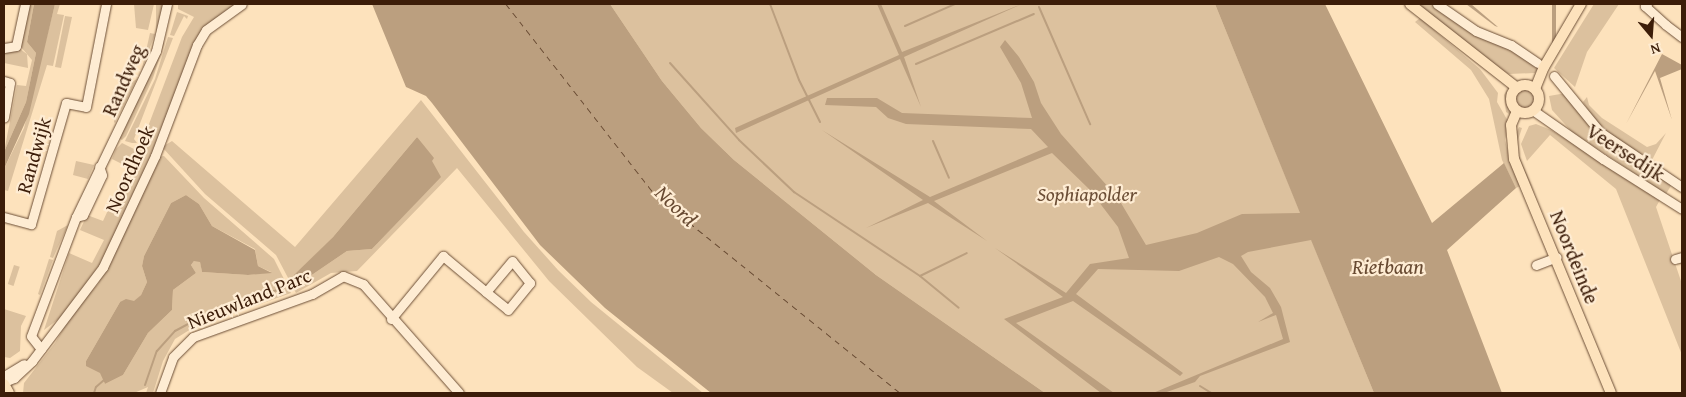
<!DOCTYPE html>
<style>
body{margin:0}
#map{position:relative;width:1686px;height:397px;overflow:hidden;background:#fde2bc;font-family:"Gentium Book Plus",serif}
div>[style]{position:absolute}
.green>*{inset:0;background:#dcc19e;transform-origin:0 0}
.round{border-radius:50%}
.water>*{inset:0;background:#bb9f7f;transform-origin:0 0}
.stream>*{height:2px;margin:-1px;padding:0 1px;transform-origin:1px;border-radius:1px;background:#bb9f7f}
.ferry>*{height:1px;margin-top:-0.5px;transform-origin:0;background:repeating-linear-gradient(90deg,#684a32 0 6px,transparent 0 11px)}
.roads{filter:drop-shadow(0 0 1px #6c4e36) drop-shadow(0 0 1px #6c4e36)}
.minor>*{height:9px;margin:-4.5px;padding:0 4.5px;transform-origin:4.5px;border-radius:4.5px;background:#feecd3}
.major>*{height:10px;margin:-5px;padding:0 5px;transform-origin:5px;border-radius:5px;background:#fde2bc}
.major>.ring{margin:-5px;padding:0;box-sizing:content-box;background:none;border:10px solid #fde2bc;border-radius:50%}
span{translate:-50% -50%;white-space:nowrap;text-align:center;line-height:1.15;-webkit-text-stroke:4.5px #feecd3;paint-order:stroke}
.street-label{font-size:20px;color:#3c1d09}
.park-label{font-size:20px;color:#6c4e36;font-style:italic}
.water-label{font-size:21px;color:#684a32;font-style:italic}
.frame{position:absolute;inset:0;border:5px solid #3c1d09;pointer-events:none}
.north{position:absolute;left:1626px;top:10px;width:50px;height:50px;-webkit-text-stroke:4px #feecd3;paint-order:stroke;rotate:162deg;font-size:14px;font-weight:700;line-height:20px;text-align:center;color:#3c1d09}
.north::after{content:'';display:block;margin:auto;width:18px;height:22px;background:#3c1d09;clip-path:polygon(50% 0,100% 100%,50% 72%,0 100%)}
</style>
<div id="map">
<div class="green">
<i style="clip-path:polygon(30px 4px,34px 4px,27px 42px,36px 53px,26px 102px,4px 152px,17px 85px,26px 86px,32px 60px,21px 47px)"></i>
<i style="clip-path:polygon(55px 4px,60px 4px,57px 14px,64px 15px,53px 66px,47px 65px,8px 191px,4px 190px,4px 169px,24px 128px)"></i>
<i style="clip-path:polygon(134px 4px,154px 4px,148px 30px,136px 28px)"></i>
<i style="left:156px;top:4px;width:6px;height:28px"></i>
<i style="clip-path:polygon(178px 4px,238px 4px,204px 29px,143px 180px,112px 247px,64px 315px,44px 330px,69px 253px,92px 263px,104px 240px,80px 230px,87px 215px,103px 221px,128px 167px,112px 159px,116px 149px,122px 143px,138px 151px,141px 145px,182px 37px,194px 17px,178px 9px)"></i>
<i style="clip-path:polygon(610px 4px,1215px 4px,1374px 393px,1045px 393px,876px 275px,734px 160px,701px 128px,662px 81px)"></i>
<i style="clip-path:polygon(1414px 4px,1433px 4px,1513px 49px,1538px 69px,1535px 73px,1509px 74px,1479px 57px)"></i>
<i style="clip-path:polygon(1594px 4px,1619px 4px,1587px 52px,1575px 87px,1554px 68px)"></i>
<i style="clip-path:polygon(177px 12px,188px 16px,187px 19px,184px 16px,174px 36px,170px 35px)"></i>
<i style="clip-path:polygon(65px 16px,72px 17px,61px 68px,55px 67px)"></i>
<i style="clip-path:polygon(1420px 18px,1480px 69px,1498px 93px,1497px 102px,1509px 123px,1505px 140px,1509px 156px,1522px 185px,1516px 188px,1502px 160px,1489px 99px,1471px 70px,1415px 22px)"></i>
<i style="clip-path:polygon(150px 33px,155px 34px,142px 69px)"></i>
<i style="clip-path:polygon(163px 36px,164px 44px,153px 78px,126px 136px,122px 140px,118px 138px)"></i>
<i style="clip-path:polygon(168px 37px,173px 38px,134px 139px,137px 143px,132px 143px,125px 141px,155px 79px)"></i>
<i style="clip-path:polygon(17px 47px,27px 54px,28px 68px,4px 63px,4px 53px)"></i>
<i style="clip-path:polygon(137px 79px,115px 123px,114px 122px,121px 88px)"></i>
<i style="clip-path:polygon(1507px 90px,1509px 95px,1512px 116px,1506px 112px,1504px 95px)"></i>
<i class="round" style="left:1516px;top:90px;width:18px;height:18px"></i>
<i style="clip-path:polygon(1566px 93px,1594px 132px,1672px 184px,1666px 194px,1572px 132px,1552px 110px,1549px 96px)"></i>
<i style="clip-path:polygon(1587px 97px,1589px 105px,1602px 118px,1647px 147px,1656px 144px,1666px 133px,1652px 160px,1649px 161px,1601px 131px,1583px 102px)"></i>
<i style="clip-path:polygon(evenodd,421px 100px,524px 232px,558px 270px,591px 302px,703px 393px,673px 393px,637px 367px,549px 281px,457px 168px,357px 271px,331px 273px,296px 293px,276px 255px,205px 194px,162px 147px,172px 141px,295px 247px,421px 100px,417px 137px,440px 177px,372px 249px,347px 251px,300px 283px,295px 275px,333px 237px,417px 137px)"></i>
<i style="clip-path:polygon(1536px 124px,1551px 130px,1661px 198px,1656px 207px,1682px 284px,1682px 355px,1616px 189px,1550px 135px,1527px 161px,1521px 144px,1529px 126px)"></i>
<i style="clip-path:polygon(1519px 127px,1522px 128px,1517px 143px,1518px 154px,1536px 195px,1517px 157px,1516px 134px)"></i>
<i style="clip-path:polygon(evenodd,164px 156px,204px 198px,274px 259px,291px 293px,191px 329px,175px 339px,163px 361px,153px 393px,146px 393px,148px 387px,134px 393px,23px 393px,24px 383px,55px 343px,74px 310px,98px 284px,158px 157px,164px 156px,186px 195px,199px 204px,212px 226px,255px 249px,258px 266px,271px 272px,248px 275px,202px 272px,200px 261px,194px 261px,191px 265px,196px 273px,173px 290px,172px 310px,148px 333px,123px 375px,105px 384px,101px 373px,86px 361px,120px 302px,134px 302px,141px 295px,147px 282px,142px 266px,144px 256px,171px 203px,186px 195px)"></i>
<i style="clip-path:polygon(76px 161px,94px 165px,88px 179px,73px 175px)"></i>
<i style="clip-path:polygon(68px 225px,53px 258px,50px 257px,57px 231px)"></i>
<i style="clip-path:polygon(49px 259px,53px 260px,40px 295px,38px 294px)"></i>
<i style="left:14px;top:265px;width:6px;height:20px;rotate:18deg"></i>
<i style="clip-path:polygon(4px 309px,26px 316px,21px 326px,20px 351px,10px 358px,4px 357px)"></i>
</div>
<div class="water">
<i style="clip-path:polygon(34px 4px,55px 4px,29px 114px,4px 169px,4px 152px,26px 102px,36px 53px,27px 42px)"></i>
<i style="clip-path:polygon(372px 4px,610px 4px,662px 81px,701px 128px,734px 160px,876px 275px,1045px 393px,711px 393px,605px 308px,540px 245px,432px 103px,426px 96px,406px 87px)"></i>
<i style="clip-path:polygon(877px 4px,881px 4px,902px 52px,1022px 4px,904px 57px,921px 107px,900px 59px,736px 133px,735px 128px,899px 55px)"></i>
<i style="clip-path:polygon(1215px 4px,1325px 4px,1432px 223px,1504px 163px,1516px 188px,1447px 250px,1502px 393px,1374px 393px,1311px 240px,1248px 252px,1241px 256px,1251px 272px,1270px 288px,1281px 307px,1290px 342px,1200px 376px,1195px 382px,1164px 393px,1153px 393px,1283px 339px,1276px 315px,1258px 322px,1273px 313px,1265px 297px,1233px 264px,1219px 257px,1179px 271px,1098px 269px,1076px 294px,1183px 373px,1180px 376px,1073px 301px,1016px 323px,1114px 393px,1101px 393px,1004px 319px,1063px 297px,995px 248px,1066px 293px,1090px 264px,1129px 258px,1118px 227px,1089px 189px,1052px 153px,934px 201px,987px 241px,928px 203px,866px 228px,923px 200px,822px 130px,930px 197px,1048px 147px,1031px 129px,906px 124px,888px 118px,876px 107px,825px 105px,827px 98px,877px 98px,902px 113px,1032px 118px,1021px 83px,1000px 47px,1005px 40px,1019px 57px,1034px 82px,1041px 103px,1061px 134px,1118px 198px,1146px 245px,1197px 233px,1242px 214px,1300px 213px)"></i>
<i style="clip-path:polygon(1466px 4px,1471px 4px,1498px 27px,1495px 26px)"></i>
<i style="left:1552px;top:4px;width:4px;height:39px"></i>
<i style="clip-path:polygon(1662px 54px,1682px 65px,1682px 69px,1660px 78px,1672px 120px,1655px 71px,1626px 124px)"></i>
<i style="clip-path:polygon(417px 137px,434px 158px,432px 161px,441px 177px,372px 249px,347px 251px,300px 283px,294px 275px,333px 237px)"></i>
<i style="clip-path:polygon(186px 195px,199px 204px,212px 226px,255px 250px,258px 266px,272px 273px,248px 275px,202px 272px,200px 262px,194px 261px,191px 265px,196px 273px,173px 290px,172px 310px,148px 333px,123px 375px,105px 384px,100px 373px,86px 366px,86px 361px,120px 302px,126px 299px,134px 301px,141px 295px,147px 282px,142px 266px,144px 256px,171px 203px)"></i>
</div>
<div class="stream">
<i style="left:770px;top:4px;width:81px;rotate:69.1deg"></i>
<i style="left:799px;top:80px;width:47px;rotate:63.4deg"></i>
<i style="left:1039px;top:7px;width:128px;rotate:66.4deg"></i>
<i style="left:905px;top:26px;width:55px;rotate:-23.7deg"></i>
<i style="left:670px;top:63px;width:103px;rotate:48.1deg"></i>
<i style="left:739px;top:140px;width:76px;rotate:43.4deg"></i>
<i style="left:794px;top:192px;width:151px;rotate:33.7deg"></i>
<i style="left:920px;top:276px;width:50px;rotate:39.4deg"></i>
<i style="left:916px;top:64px;width:128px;rotate:-23deg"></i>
<i style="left:933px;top:141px;width:40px;rotate:66.6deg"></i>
<i style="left:920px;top:276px;width:52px;rotate:-26.1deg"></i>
<i style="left:145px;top:385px;width:36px;rotate:-71deg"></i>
<i style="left:157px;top:351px;width:27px;rotate:-48deg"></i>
<i style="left:175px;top:331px;width:47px;rotate:-28.2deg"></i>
<i style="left:216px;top:309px;width:71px;rotate:-17.2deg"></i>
<i style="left:1200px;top:386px;width:13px;rotate:32deg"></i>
<i style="left:94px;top:393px;width:6px;rotate:-72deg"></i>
<i style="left:96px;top:387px;width:11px;rotate:-41deg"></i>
</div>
<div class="ferry">
<i style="left:506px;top:4px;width:242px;rotate:52deg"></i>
<i style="left:655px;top:195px;width:315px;rotate:38.9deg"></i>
</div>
<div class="roads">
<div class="minor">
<i style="left:1437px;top:4px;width:47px;rotate:34.7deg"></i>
<i style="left:1476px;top:31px;width:38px;rotate:22deg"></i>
<i style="left:1511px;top:45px;width:32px;rotate:34deg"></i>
<i style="left:1647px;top:4px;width:3px;rotate:135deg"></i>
<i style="left:1645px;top:6px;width:28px;rotate:42deg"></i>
<i style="left:1666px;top:25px;width:20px;rotate:37deg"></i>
<i style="left:4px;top:48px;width:12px;rotate:-9deg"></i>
<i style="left:16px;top:46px;width:43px;rotate:-77.9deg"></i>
<i style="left:1554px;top:76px;width:72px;rotate:50.6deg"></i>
<i style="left:1600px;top:132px;width:99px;rotate:33.9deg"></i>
<i style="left:4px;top:81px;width:6px;rotate:18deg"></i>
<i style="left:10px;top:83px;width:35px;rotate:100deg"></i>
<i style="left:1534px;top:111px;width:84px;rotate:34.8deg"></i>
<i style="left:1603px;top:159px;width:93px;rotate:32.3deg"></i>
<i style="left:4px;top:217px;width:28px;rotate:15deg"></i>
<i style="left:31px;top:224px;width:126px;rotate:-73.9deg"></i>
<i style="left:66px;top:103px;width:20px;rotate:11deg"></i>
<i style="left:86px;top:107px;width:105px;rotate:-79deg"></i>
<i style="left:76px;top:217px;width:7px;rotate:-16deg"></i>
<i style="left:83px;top:215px;width:44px;rotate:-64.6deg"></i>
<i style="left:102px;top:175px;width:9px;rotate:-108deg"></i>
<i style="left:1675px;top:259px;width:7px;rotate:-16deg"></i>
<i style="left:1536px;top:265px;width:22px;rotate:-21deg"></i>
<i style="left:391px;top:319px;width:82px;rotate:-50.5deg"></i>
<i style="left:443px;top:256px;width:56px;rotate:39.9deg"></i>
<i style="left:486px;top:292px;width:28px;rotate:39deg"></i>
<i style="left:508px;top:310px;width:35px;rotate:-51deg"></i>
<i style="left:530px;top:283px;width:28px;rotate:-129deg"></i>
<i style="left:512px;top:261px;width:40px;rotate:130deg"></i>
<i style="left:41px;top:349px;width:16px;rotate:-128deg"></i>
<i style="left:31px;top:336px;width:127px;rotate:-69.3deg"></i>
<i style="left:76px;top:217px;width:184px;rotate:-64.3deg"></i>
<i style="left:156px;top:51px;width:48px;rotate:-76.8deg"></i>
<i style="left:4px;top:376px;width:23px;rotate:-31deg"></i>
<i style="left:4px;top:382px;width:11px;rotate:-22deg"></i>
<i style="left:14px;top:378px;width:25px;rotate:-43deg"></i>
<i style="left:32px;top:361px;width:118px;rotate:-52.9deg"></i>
<i style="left:103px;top:267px;width:123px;rotate:-64.9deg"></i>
<i style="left:155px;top:156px;width:119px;rotate:-69.3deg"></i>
<i style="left:197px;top:45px;width:17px;rotate:-59deg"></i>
<i style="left:206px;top:30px;width:44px;rotate:-35.8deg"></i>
<i style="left:160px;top:393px;width:38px;rotate:-70deg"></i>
<i style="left:173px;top:357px;width:28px;rotate:-45deg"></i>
<i style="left:193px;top:337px;width:127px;rotate:-19.9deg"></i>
<i style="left:312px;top:294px;width:36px;rotate:-30deg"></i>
<i style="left:343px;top:276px;width:22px;rotate:22deg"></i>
<i style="left:363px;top:284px;width:145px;rotate:48.6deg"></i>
</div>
<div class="major">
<i style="left:1410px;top:4px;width:136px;rotate:38.1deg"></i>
<i class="ring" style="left:1511px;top:85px;width:18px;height:18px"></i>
<i style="left:1535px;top:89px;width:24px;rotate:-68deg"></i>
<i style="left:1544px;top:67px;width:73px;rotate:-59.6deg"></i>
<i style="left:1517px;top:111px;width:15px;rotate:113deg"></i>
<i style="left:1511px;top:125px;width:34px;rotate:85deg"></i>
<i style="left:1514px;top:159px;width:253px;rotate:67.5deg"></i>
<i style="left:4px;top:384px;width:10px;rotate:61deg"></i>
</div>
</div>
<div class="street-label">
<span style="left:123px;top:80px;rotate:-66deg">Randweg</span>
<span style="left:1626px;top:152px;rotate:33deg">Veersedijk</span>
<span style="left:33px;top:155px;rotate:-74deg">Randwijk</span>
<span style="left:129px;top:169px;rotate:-66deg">Noordhoek</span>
<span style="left:1575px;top:257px;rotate:68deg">Noordeinde</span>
<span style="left:249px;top:298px;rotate:-22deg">Nieuwland Parc</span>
</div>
<div class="park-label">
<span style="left:1087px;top:193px">Sophiapolder</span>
</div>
<div class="water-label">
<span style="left:676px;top:206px;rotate:44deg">Noord</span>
<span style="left:1388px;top:267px">Rietbaan</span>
</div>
<div class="frame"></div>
<div class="north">N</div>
</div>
